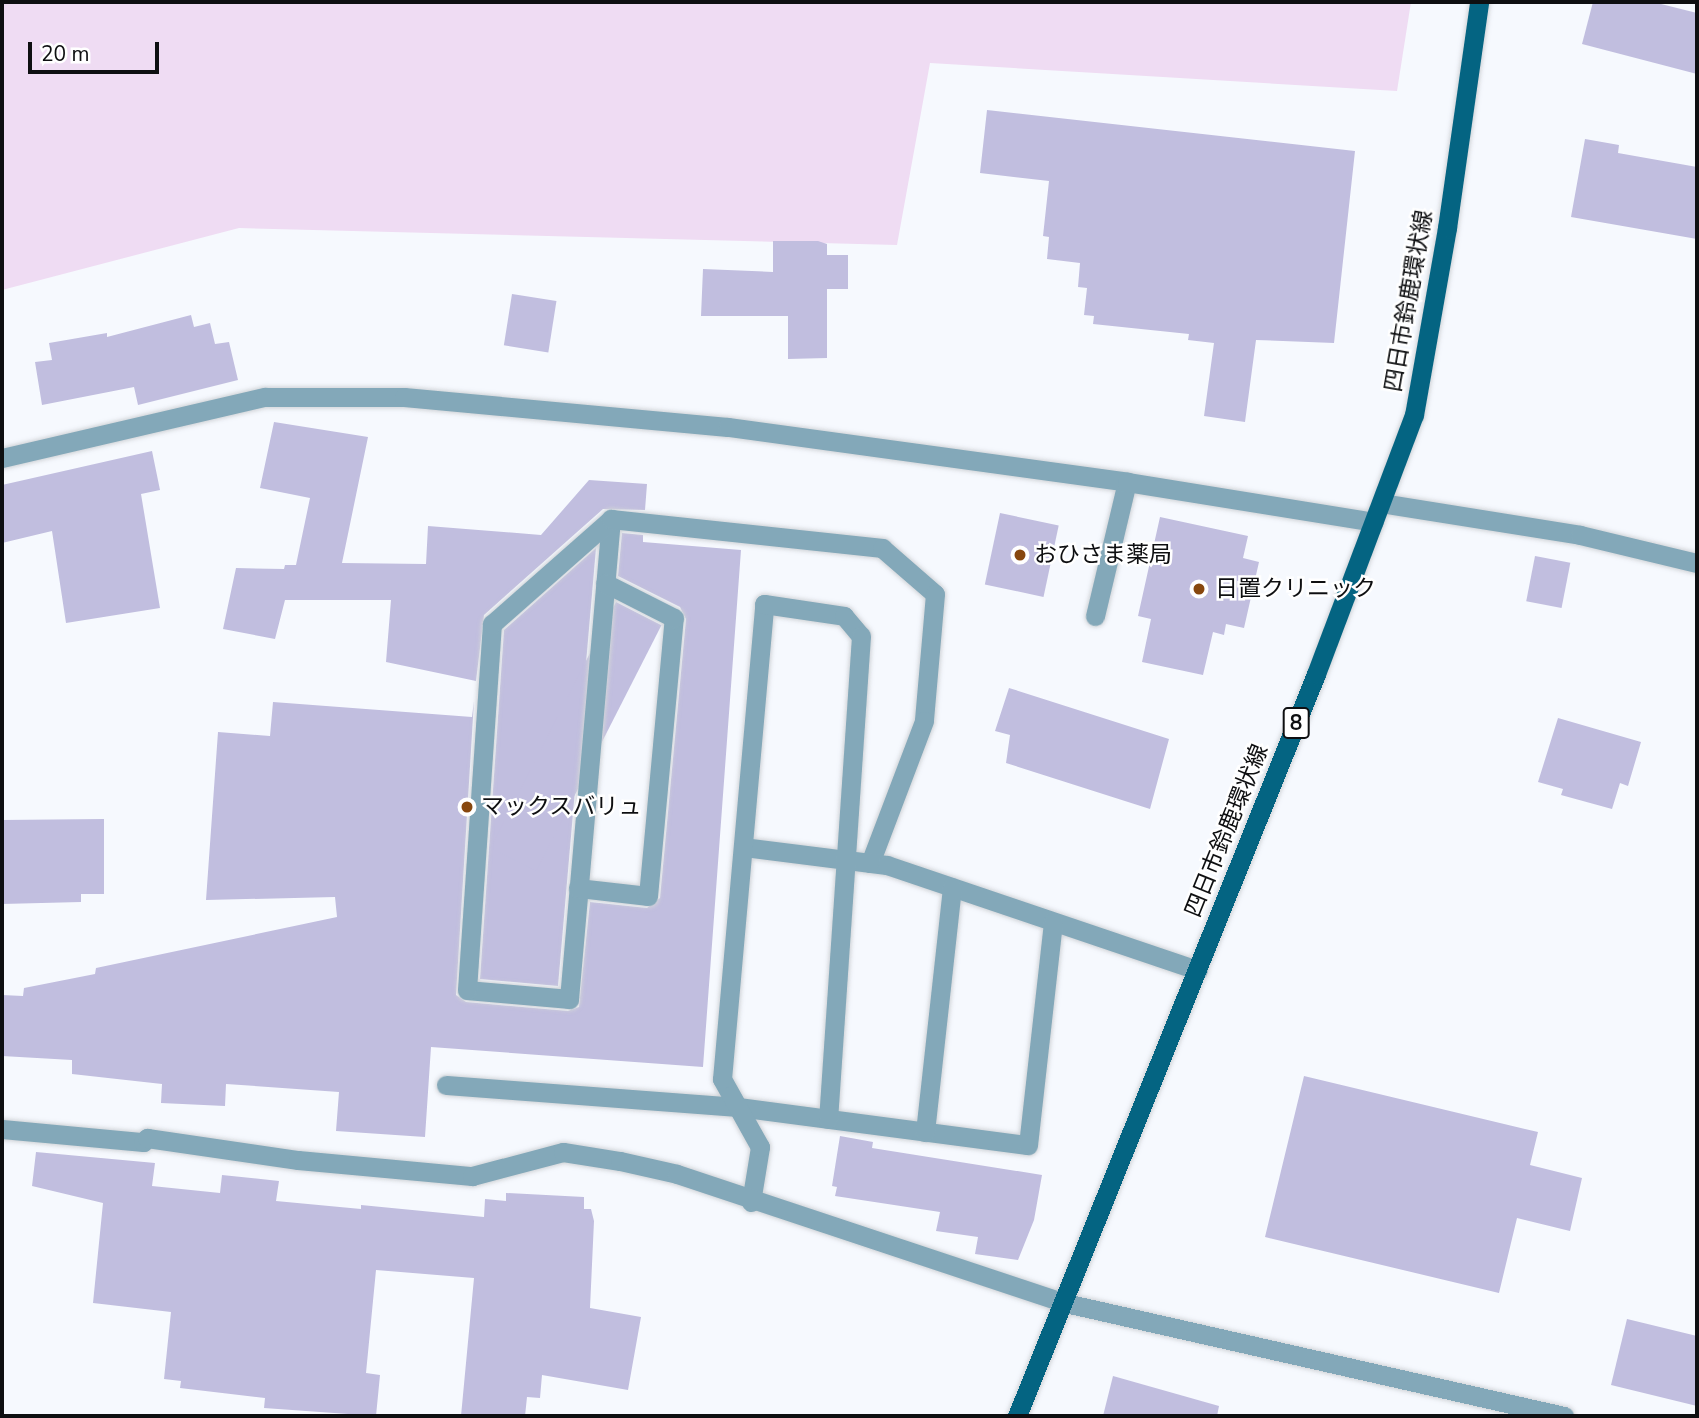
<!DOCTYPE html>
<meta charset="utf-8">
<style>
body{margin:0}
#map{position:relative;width:1699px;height:1418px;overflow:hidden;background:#f6f9fe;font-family:"Nunito Sans","Noto Sans JP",sans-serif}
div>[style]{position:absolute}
.green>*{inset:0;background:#efdcf3}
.building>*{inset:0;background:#c1bedf;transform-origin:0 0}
.roads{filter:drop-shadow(0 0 2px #d1d4d8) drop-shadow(0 0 2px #d1d4d8)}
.service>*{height:19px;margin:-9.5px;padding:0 9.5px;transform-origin:9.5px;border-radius:9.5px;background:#83a8b9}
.minor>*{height:19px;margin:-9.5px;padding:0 9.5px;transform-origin:9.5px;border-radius:9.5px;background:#83a8b9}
.primary>*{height:19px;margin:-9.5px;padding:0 9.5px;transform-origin:9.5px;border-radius:9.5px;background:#046482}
.dots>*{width:19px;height:19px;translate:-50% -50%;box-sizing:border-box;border:4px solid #fff;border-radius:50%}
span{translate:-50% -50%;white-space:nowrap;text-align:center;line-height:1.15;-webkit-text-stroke:5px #fff;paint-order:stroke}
.shield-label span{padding:2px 5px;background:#fff;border:2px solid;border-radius:5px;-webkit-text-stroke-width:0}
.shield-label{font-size:21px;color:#0e0f11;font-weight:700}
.street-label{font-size:23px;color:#0e0f11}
.poi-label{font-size:23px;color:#0e0f11}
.left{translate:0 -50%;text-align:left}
.frame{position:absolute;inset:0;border:4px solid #0e0f11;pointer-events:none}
.scale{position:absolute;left:28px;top:42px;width:131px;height:32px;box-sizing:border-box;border:4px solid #0e0f11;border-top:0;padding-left:9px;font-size:21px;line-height:24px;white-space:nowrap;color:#0e0f11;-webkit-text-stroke:5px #fff;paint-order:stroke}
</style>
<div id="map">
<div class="green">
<i style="clip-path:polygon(2px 2px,1411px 2px,1397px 91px,930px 63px,897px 245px,239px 228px,2px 290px)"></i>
</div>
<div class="building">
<i style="clip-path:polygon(1593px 2px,1653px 2px,1697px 13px,1697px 74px,1582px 44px)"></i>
<i style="clip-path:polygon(987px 110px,1355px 151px,1334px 343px,1256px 340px,1245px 422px,1204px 416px,1214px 343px,1188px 340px,1189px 334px,1093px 324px,1094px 316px,1084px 315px,1087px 288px,1078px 287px,1080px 263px,1047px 259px,1049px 237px,1043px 236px,1049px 181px,980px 173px)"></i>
<i style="clip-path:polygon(1585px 139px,1619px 145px,1618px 153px,1697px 167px,1697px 239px,1571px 217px)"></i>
<i style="clip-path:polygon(773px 241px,818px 241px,827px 244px,827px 255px,848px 255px,848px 289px,827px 289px,827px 358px,788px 359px,788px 316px,701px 316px,703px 269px,773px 272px)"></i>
<i style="left:512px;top:294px;width:45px;height:52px;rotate:9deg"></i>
<i style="clip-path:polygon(191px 315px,194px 327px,210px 323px,215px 344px,229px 342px,238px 380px,138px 405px,134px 387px,42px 405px,35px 362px,52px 360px,49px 343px,107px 333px,107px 337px)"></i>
<i style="clip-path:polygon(274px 422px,368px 437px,342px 563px,426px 564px,428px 526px,541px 535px,589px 480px,647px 484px,645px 510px,603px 509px,484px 615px,476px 681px,386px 662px,391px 600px,285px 600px,275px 639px,223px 629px,236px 568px,284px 569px,285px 565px,296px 565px,310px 498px,260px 488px)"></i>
<i style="clip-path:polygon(152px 451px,160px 490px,141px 494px,160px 608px,66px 623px,52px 531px,2px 543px,2px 485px)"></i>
<i style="left:1000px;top:513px;width:60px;height:73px;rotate:12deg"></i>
<i style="clip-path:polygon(1160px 517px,1248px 536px,1243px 558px,1259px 562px,1244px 628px,1226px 624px,1224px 635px,1213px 632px,1203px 675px,1142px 662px,1151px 619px,1138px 616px)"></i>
<i style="clip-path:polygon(622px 533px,643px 535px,643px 542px,741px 550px,703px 1067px,431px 1047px,425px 1137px,336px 1131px,339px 1092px,226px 1084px,225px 1106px,161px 1103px,162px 1084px,72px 1074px,72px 1060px,2px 1056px,2px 995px,23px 996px,24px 988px,95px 974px,96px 968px,337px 917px,335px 897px,206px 900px,218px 732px,270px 736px,273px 702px,472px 717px,474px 701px,456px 995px,466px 1002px,568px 1011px,579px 1007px,590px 902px,647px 908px,660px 898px,686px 619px,680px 607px,618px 576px)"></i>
<i style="clip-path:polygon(596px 548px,558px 986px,480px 979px,504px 630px)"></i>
<i style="left:1535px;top:556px;width:36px;height:46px;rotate:11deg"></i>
<i style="left:616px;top:602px;width:51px;height:276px;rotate:27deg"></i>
<i style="clip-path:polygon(1009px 688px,1169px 739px,1150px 809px,1006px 763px,1010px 735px,995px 731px)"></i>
<i style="clip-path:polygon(1558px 718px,1641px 742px,1628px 786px,1620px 783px,1612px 809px,1561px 795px,1563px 789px,1538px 782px)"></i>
<i style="clip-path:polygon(104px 819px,104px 894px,81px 894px,81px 902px,2px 904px,2px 820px)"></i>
<i style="clip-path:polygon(1304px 1076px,1538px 1132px,1530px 1165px,1582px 1178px,1570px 1231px,1517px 1218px,1499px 1293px,1265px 1237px)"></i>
<i style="clip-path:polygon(840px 1136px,873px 1142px,872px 1148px,1042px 1175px,1034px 1220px,1018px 1260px,975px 1254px,978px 1237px,936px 1231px,940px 1212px,835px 1196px,837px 1187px,832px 1186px)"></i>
<i style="clip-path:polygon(36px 1152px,155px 1163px,152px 1186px,220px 1193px,222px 1175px,279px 1181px,276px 1201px,361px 1209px,361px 1205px,484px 1217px,485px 1199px,506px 1201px,506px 1193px,584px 1197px,584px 1209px,591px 1209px,594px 1221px,590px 1308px,641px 1317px,628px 1390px,542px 1375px,540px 1398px,527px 1397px,525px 1416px,461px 1416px,474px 1278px,376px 1270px,366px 1373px,380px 1375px,376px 1416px,264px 1408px,265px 1398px,180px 1388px,181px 1381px,164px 1379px,171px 1312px,93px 1303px,103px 1203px,32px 1186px)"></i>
<i style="clip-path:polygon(1627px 1319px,1697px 1336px,1697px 1406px,1611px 1385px)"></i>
<i style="clip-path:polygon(1113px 1376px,1219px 1406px,1217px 1416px,1103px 1416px)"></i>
</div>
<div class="roads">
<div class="service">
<i style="left:611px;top:519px;width:482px;rotate:95deg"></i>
<i style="left:569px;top:999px;width:102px;rotate:-175deg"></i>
<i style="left:467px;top:990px;width:367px;rotate:-86.1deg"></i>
<i style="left:492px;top:624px;width:159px;rotate:-41.4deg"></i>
<i style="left:611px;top:519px;width:273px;rotate:6.1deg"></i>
<i style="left:882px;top:548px;width:70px;rotate:41deg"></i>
<i style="left:935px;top:594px;width:127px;rotate:95deg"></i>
<i style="left:924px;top:721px;width:152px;rotate:110.8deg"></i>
<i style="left:1095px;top:616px;width:138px;rotate:-76.6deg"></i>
<i style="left:744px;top:847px;width:144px;rotate:7.2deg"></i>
<i style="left:887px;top:865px;width:328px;rotate:18.7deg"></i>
<i style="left:578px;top:888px;width:70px;rotate:6.5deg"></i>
<i style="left:648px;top:896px;width:279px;rotate:-84.7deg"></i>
<i style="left:674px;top:618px;width:77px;rotate:-153.1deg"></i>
<i style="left:446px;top:1085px;width:293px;rotate:4.3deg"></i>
<i style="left:738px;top:1107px;width:292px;rotate:7.5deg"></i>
<i style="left:1028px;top:1145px;width:224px;rotate:-83.6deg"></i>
<i style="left:925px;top:1132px;width:246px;rotate:-83.7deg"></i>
<i style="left:751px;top:1202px;width:56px;rotate:-80.7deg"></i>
<i style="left:760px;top:1147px;width:78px;rotate:-119.2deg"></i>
<i style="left:722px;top:1079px;width:477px;rotate:-84.9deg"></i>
<i style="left:764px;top:604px;width:81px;rotate:8.5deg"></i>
<i style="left:844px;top:616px;width:26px;rotate:50deg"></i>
<i style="left:861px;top:636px;width:484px;rotate:93.9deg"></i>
</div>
<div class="minor">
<i style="left:2px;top:458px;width:270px;rotate:-13.1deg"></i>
<i style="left:265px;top:397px;width:139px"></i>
<i style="left:404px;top:397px;width:325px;rotate:5.3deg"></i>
<i style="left:728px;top:427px;width:403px;rotate:7.8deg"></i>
<i style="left:1127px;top:482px;width:250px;rotate:9.2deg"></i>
<i style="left:1381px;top:503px;width:202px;rotate:9.1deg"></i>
<i style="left:1580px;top:535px;width:120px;rotate:13.5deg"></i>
<i style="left:2px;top:1129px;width:142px;rotate:5.3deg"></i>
<i style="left:143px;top:1142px;width:6px;rotate:-45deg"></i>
<i style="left:147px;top:1138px;width:153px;rotate:8.3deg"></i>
<i style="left:298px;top:1160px;width:175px;rotate:5.3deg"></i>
<i style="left:472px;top:1176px;width:94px;rotate:-14.8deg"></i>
<i style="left:563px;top:1152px;width:58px;rotate:9deg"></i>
<i style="left:620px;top:1161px;width:58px;rotate:12.8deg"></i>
<i style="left:677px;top:1174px;width:405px;rotate:18.4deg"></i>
<i style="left:1061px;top:1302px;width:516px;rotate:12.77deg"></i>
</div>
<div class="primary">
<i style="left:1017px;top:1416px;width:800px;rotate:-68.05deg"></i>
<i style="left:1316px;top:674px;width:277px;rotate:-69.3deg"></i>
<i style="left:1414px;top:415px;width:190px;rotate:-80deg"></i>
<i style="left:1447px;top:228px;width:228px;rotate:-81.9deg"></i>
</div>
</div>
<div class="dots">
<i style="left:1020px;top:555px;background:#87470e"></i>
<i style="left:1199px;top:589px;background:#87470e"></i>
<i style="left:467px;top:807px;background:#87470e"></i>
</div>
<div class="shield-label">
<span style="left:1296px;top:723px">8</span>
</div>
<div class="street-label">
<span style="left:1409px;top:301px;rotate:-80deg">四日市鈴鹿環状線</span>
<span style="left:1227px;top:831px;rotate:-68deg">四日市鈴鹿環状線</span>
</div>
<div class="poi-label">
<span class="left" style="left:1034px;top:555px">おひさま薬局</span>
<span class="left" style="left:1215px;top:589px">日置クリニック</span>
<span class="left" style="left:481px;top:807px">マックスバリュ</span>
</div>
<div class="frame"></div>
<div class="scale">20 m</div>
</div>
